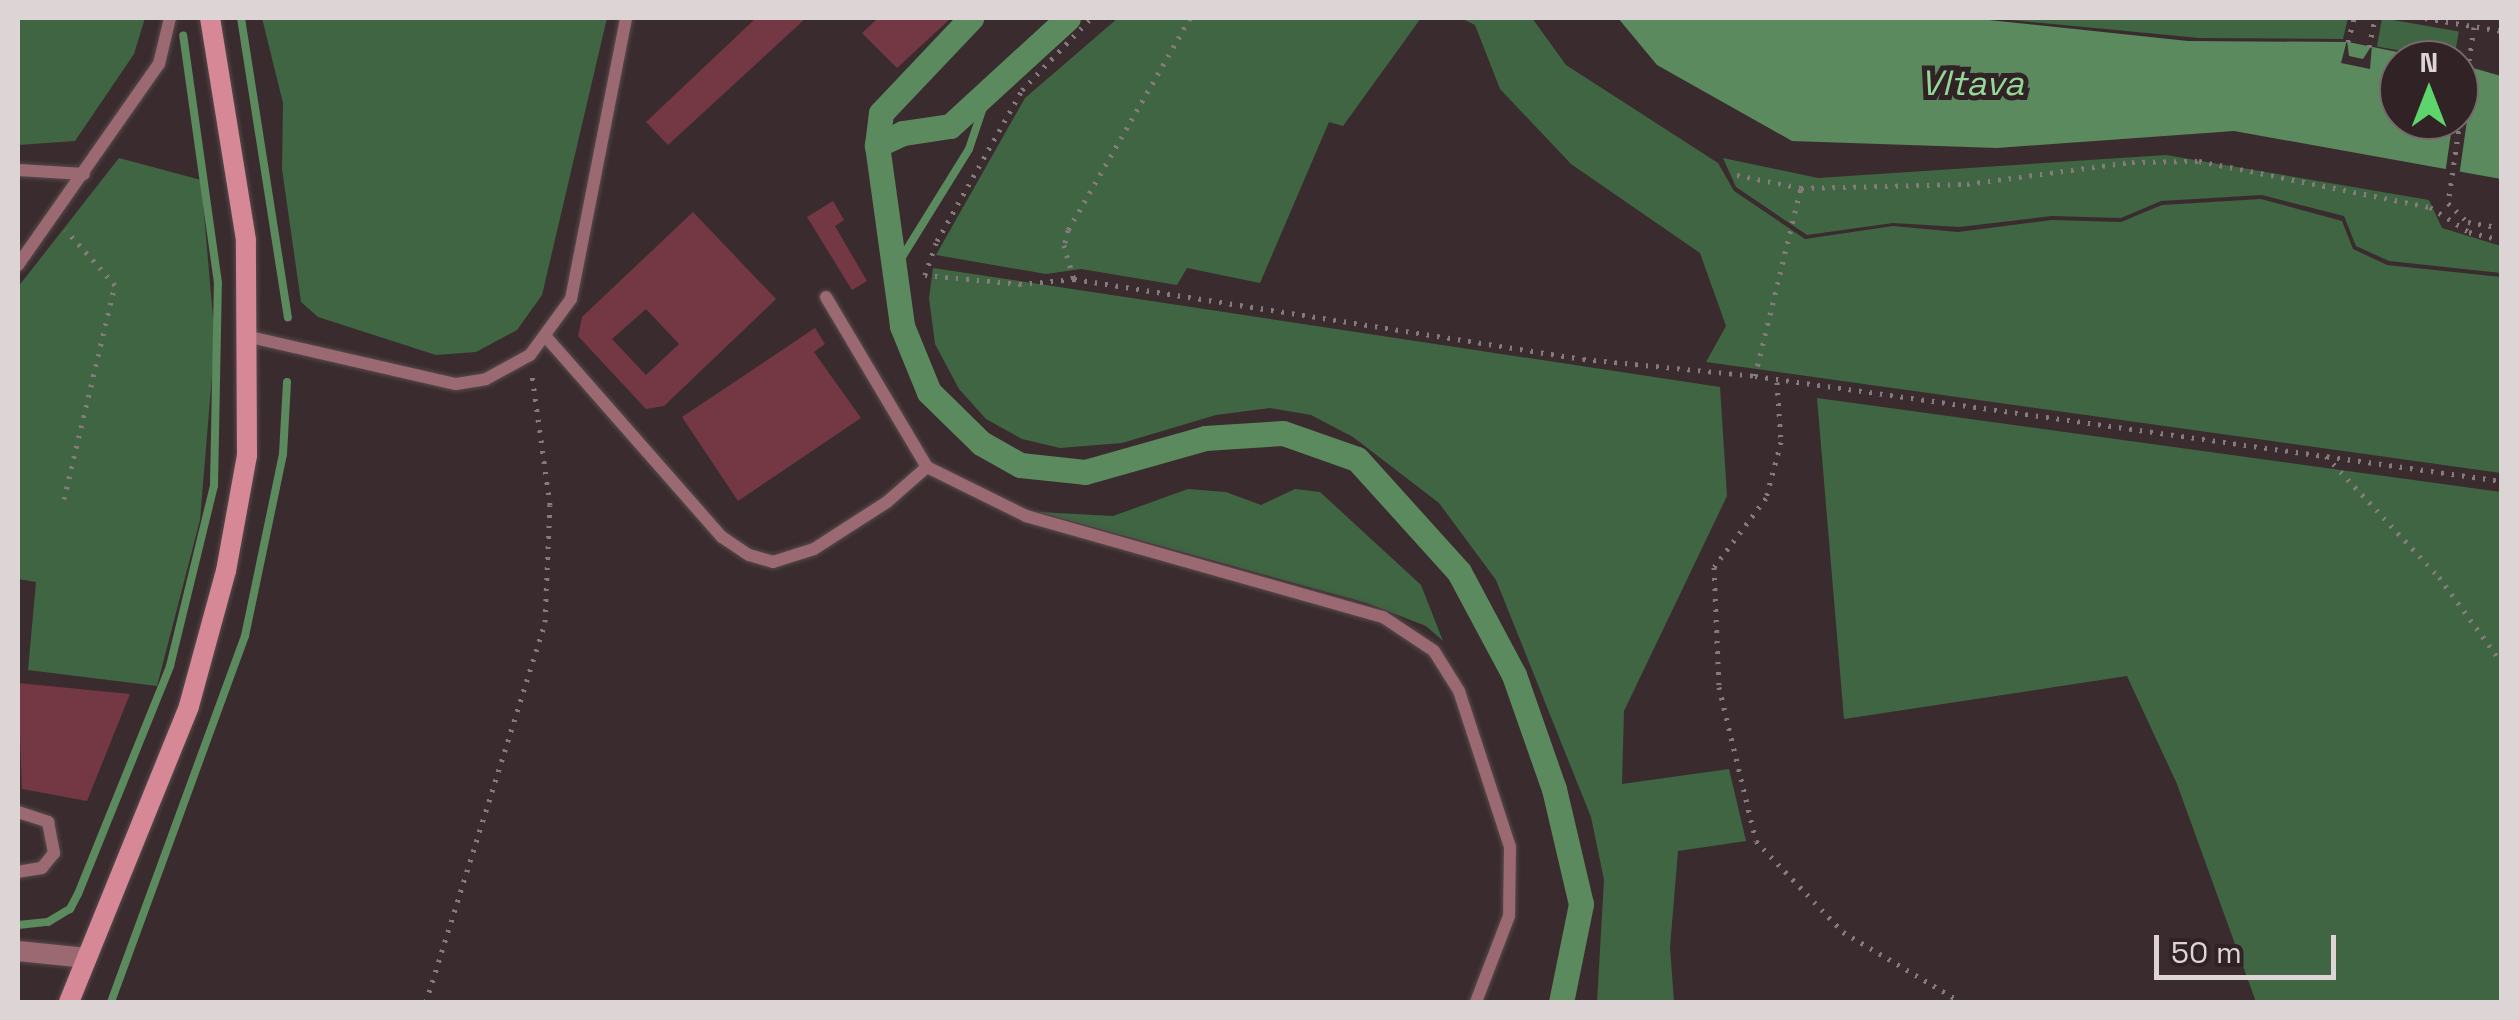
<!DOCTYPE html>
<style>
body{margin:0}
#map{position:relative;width:2519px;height:1020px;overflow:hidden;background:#3a2c2e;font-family:"Space Grotesk",sans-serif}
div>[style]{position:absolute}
.green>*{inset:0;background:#3f6542;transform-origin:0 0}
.water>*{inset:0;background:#5b8a5e}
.pier>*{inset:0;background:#3a2c2e}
.stream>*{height:8px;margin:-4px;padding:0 4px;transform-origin:4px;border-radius:4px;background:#5b8a5e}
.canal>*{height:25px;margin:-12.5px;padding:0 12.5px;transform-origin:12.5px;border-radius:12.5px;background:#5b8a5e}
.building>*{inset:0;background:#733844}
.path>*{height:5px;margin-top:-2.5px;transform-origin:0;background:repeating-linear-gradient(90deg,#867b7c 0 2.5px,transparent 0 10.5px)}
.roads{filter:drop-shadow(0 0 2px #574a4c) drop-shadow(0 0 2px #574a4c)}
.lane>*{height:12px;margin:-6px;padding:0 6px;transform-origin:6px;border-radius:6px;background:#9b6971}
.street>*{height:20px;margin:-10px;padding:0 10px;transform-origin:10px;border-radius:10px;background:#9b6971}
.secondary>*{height:20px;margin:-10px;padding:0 10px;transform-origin:10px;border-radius:10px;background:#d68896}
span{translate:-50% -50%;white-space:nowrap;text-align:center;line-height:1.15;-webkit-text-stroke:10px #302225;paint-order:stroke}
.water-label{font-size:35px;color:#93d897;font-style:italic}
.frame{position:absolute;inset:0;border:20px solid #ddd4d5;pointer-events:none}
.north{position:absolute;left:2379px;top:40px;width:100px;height:100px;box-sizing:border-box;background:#302225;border:2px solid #75696b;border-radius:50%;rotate:0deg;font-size:28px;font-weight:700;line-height:40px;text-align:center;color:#ddd4d5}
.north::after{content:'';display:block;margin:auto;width:35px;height:45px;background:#5ed56c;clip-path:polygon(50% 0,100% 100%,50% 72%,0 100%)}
.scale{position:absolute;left:2154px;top:935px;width:182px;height:45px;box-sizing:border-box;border:5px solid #ddd4d5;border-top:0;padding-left:12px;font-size:30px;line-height:35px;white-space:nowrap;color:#ddd4d5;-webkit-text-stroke:8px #302225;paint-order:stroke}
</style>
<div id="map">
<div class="green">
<i style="clip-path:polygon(18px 18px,145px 18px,134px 54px,75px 141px,18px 145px)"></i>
<i style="clip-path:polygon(262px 18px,607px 18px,542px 295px,517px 330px,476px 352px,436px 355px,318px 317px,301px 302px,282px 169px,283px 103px)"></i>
<i style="clip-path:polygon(1118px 18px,1421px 18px,1343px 126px,1329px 122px,1260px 283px,1187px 268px,1177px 285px,1081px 269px,1046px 274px,936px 255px,1025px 98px)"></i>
<i style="clip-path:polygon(1461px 18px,1532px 18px,1566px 65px,1718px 163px,1734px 191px,1805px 239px,1893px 226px,1958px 232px,2052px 220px,2121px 222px,2162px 205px,2261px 199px,2342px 221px,2353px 249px,2387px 265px,2501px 277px,2501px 473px,1706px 362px,1726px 326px,1700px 253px,1571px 164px,1500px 89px,1475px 25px)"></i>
<i style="clip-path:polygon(1991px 18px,2348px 18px,2343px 39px,2199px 38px)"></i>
<i style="left:2382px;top:18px;width:78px;height:29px;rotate:10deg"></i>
<i style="clip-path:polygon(2166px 155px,2429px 200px,2442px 228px,2501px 246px,2501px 273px,2389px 261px,2356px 246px,2344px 216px,2262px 195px,2161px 201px,2121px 218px,2052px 216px,1959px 227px,1893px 223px,1807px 235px,1736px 187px,1723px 158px,1818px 178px)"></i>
<i style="clip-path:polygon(119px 158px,201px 180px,215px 340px,200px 520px,157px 686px,28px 670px,36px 582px,18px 579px,18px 287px)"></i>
<i style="clip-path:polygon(933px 268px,1720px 387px,1727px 496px,1624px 711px,1622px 784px,1729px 769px,1746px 841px,1678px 851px,1670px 947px,1674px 1002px,1597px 1002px,1604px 880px,1591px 817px,1496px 580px,1439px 503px,1353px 437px,1311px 415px,1270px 408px,1216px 415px,1122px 443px,1060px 448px,1022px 439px,986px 419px,959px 389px,935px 344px,929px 298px)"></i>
<i style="clip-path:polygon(1817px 398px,2501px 492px,2501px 1002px,2256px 1002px,2177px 784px,2127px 676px,1844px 719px)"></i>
<i style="clip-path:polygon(1188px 489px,1226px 492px,1261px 505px,1295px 489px,1320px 492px,1421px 585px,1443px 641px,1426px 626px,1367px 603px,1038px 512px,1113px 516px)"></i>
</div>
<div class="water">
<i style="clip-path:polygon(1618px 18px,1970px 18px,2188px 41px,2348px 42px,2437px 60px,2399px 60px,2399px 120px,2459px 120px,2459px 64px,2501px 76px,2501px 179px,2234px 131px,1997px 148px,1792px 141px,1657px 65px)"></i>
</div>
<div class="pier">
<i style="clip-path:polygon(2347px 40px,2349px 56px,2363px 59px,2372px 45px,2370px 69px,2341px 63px)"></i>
<i style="clip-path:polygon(2462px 60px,2475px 64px,2459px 177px,2445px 174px,2453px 120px,2459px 120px)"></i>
</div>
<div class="stream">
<i style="left:241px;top:18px;width:303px;rotate:81.1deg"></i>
<i style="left:894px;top:270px;width:142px;rotate:-58.2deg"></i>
<i style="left:969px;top:149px;width:62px;rotate:-71.3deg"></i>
<i style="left:18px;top:925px;width:30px;rotate:-6deg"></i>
<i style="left:48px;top:922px;width:26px;rotate:-31deg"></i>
<i style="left:70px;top:909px;width:17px;rotate:-62deg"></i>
<i style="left:78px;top:894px;width:246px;rotate:-68deg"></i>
<i style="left:170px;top:666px;width:185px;rotate:-76.3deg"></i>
<i style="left:214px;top:486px;width:203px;rotate:-88.9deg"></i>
<i style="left:218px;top:283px;width:250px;rotate:-98deg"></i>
<i style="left:111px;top:1002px;width:390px;rotate:-69.9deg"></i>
<i style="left:245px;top:636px;width:186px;rotate:-78.2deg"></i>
<i style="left:283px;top:454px;width:72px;rotate:-86.8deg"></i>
</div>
<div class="canal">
<i style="left:1068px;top:18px;width:160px;rotate:137.5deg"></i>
<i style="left:950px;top:126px;width:48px;rotate:171.5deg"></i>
<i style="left:903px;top:133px;width:29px;rotate:155deg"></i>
<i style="left:877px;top:145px;width:183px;rotate:82.1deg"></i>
<i style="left:902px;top:326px;width:71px;rotate:67.8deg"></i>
<i style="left:929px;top:392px;width:73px;rotate:44.4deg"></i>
<i style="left:981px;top:443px;width:45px;rotate:29.4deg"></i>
<i style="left:1020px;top:465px;width:65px;rotate:6.1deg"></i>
<i style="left:1085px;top:472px;width:125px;rotate:-15.8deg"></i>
<i style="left:1205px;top:438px;width:78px;rotate:-3.7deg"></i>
<i style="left:1283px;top:433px;width:78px;rotate:19.4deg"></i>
<i style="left:1357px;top:459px;width:152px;rotate:47.9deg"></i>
<i style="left:1459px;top:572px;width:117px;rotate:61.9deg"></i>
<i style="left:1514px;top:675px;width:121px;rotate:70.7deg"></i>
<i style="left:1554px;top:789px;width:118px;rotate:76.8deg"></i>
<i style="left:1581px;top:904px;width:100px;rotate:101.5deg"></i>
<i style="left:877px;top:145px;width:32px;rotate:-83deg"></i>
<i style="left:881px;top:113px;width:131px;rotate:-46.5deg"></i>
</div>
<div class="building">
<i style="clip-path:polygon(756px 18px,806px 18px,668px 145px,646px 122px)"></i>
<i style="clip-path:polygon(878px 18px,951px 18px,897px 68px,862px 33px)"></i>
<i style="clip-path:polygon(833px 201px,844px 220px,835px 226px,867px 281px,852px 290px,807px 217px)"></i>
<i style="clip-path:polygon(evenodd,693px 212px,776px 299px,664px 406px,646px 409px,578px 336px,582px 317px,693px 212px,646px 309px,679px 344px,646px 375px,612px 339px,646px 309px)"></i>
<i style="clip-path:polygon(815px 328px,825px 344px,814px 352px,861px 418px,738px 501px,682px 417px)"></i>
<i style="clip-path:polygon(18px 683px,130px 694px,87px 801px,22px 789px)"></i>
</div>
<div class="path">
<i style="left:1190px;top:18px;width:245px;rotate:119.9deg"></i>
<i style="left:1068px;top:230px;width:16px;rotate:105deg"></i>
<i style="left:1064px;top:245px;width:35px;rotate:74deg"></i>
<i style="left:1074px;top:279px;width:515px;rotate:8.93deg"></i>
<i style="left:1583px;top:359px;width:173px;rotate:5.6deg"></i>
<i style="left:1755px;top:376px;width:754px;rotate:8deg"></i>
<i style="left:2425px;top:18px;width:78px;rotate:9.6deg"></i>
<i style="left:2474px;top:27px;width:178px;rotate:98.4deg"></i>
<i style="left:2448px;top:203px;width:28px;rotate:44deg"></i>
<i style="left:2468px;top:222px;width:35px;rotate:10deg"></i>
<i style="left:2348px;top:42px;width:25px;rotate:-76deg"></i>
<i style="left:2369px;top:47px;width:30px;rotate:-78deg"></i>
<i style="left:1737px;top:175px;width:65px;rotate:11.5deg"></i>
<i style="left:1801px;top:188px;width:166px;rotate:-1.4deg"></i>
<i style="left:1967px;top:184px;width:166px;rotate:-7.6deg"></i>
<i style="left:2132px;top:162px;width:67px;rotate:-0.9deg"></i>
<i style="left:2199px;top:161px;width:236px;rotate:11.3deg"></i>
<i style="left:2430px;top:207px;width:46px;rotate:32.7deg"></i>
<i style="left:2469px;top:232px;width:34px;rotate:14deg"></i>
<i style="left:1074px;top:279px;width:53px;rotate:174.6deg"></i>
<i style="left:1021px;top:284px;width:96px;rotate:-174.6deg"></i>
<i style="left:925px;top:275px;width:36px;rotate:-71deg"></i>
<i style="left:937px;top:241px;width:173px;rotate:-60.6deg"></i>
<i style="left:1022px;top:90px;width:100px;rotate:-46.2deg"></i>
<i style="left:1755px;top:376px;width:194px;rotate:-76.3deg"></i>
<i style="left:1777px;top:382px;width:60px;rotate:86.2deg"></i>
<i style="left:1781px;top:442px;width:58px;rotate:105deg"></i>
<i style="left:1766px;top:498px;width:86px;rotate:127deg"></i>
<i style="left:1714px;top:567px;width:120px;rotate:87.6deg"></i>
<i style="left:1719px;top:687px;width:158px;rotate:76.5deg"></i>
<i style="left:1756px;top:841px;width:126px;rotate:46.3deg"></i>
<i style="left:1843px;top:932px;width:137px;rotate:30.7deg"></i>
<i style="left:2326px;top:456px;width:166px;rotate:47deg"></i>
<i style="left:2439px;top:577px;width:107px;rotate:53.8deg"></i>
<i style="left:64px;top:499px;width:220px;rotate:-76.6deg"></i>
<i style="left:115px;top:285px;width:74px;rotate:-131.7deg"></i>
<i style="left:426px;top:1002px;width:398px;rotate:-72.6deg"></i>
<i style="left:545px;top:622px;width:117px;rotate:-87.6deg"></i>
<i style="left:550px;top:505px;width:131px;rotate:-97.9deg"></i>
</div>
<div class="roads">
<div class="lane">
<i style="left:18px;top:170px;width:66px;rotate:3.5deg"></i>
<i style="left:18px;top:265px;width:246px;rotate:-55deg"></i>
<i style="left:159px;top:64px;width:47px;rotate:-76.6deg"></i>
<i style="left:826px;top:297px;width:198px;rotate:59.3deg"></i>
<i style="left:927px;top:467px;width:110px;rotate:26.3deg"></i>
<i style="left:1026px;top:516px;width:371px;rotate:15.8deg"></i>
<i style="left:1383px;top:617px;width:61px;rotate:33.7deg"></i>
<i style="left:1434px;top:651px;width:47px;rotate:58deg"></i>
<i style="left:1459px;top:691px;width:164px;rotate:71.9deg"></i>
<i style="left:1510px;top:847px;width:69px;rotate:90.8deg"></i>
<i style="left:1509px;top:916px;width:92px;rotate:111deg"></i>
<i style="left:250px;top:337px;width:211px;rotate:12.9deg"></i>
<i style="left:456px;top:384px;width:30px;rotate:-9deg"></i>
<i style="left:486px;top:379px;width:50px;rotate:-28.6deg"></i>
<i style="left:530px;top:355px;width:69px;rotate:-53.8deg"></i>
<i style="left:571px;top:299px;width:286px;rotate:-78.9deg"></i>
<i style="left:547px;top:338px;width:265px;rotate:48.7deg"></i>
<i style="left:722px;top:537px;width:32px;rotate:34deg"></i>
<i style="left:749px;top:555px;width:25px;rotate:16deg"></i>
<i style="left:773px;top:562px;width:43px;rotate:-17.6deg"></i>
<i style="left:814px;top:549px;width:87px;rotate:-32.8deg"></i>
<i style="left:887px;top:502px;width:53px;rotate:-41.2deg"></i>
<i style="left:18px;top:812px;width:32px;rotate:18deg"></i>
<i style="left:48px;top:822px;width:32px;rotate:79deg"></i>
<i style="left:54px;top:853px;width:19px;rotate:129deg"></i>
<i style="left:42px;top:868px;width:24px;rotate:171deg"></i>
</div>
<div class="street">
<i style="left:18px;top:951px;width:69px;rotate:5.8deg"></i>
</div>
<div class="secondary">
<i style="left:69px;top:1002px;width:319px;rotate:-67.9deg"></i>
<i style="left:189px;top:706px;width:140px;rotate:-74.7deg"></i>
<i style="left:226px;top:571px;width:118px;rotate:-79.7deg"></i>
<i style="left:247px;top:455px;width:215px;rotate:-90.3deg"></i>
<i style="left:246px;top:240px;width:225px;rotate:-99.2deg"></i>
</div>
</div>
<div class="water-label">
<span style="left:1972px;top:83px">Vltava</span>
</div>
<div class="frame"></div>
<div class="north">N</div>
<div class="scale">50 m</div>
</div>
